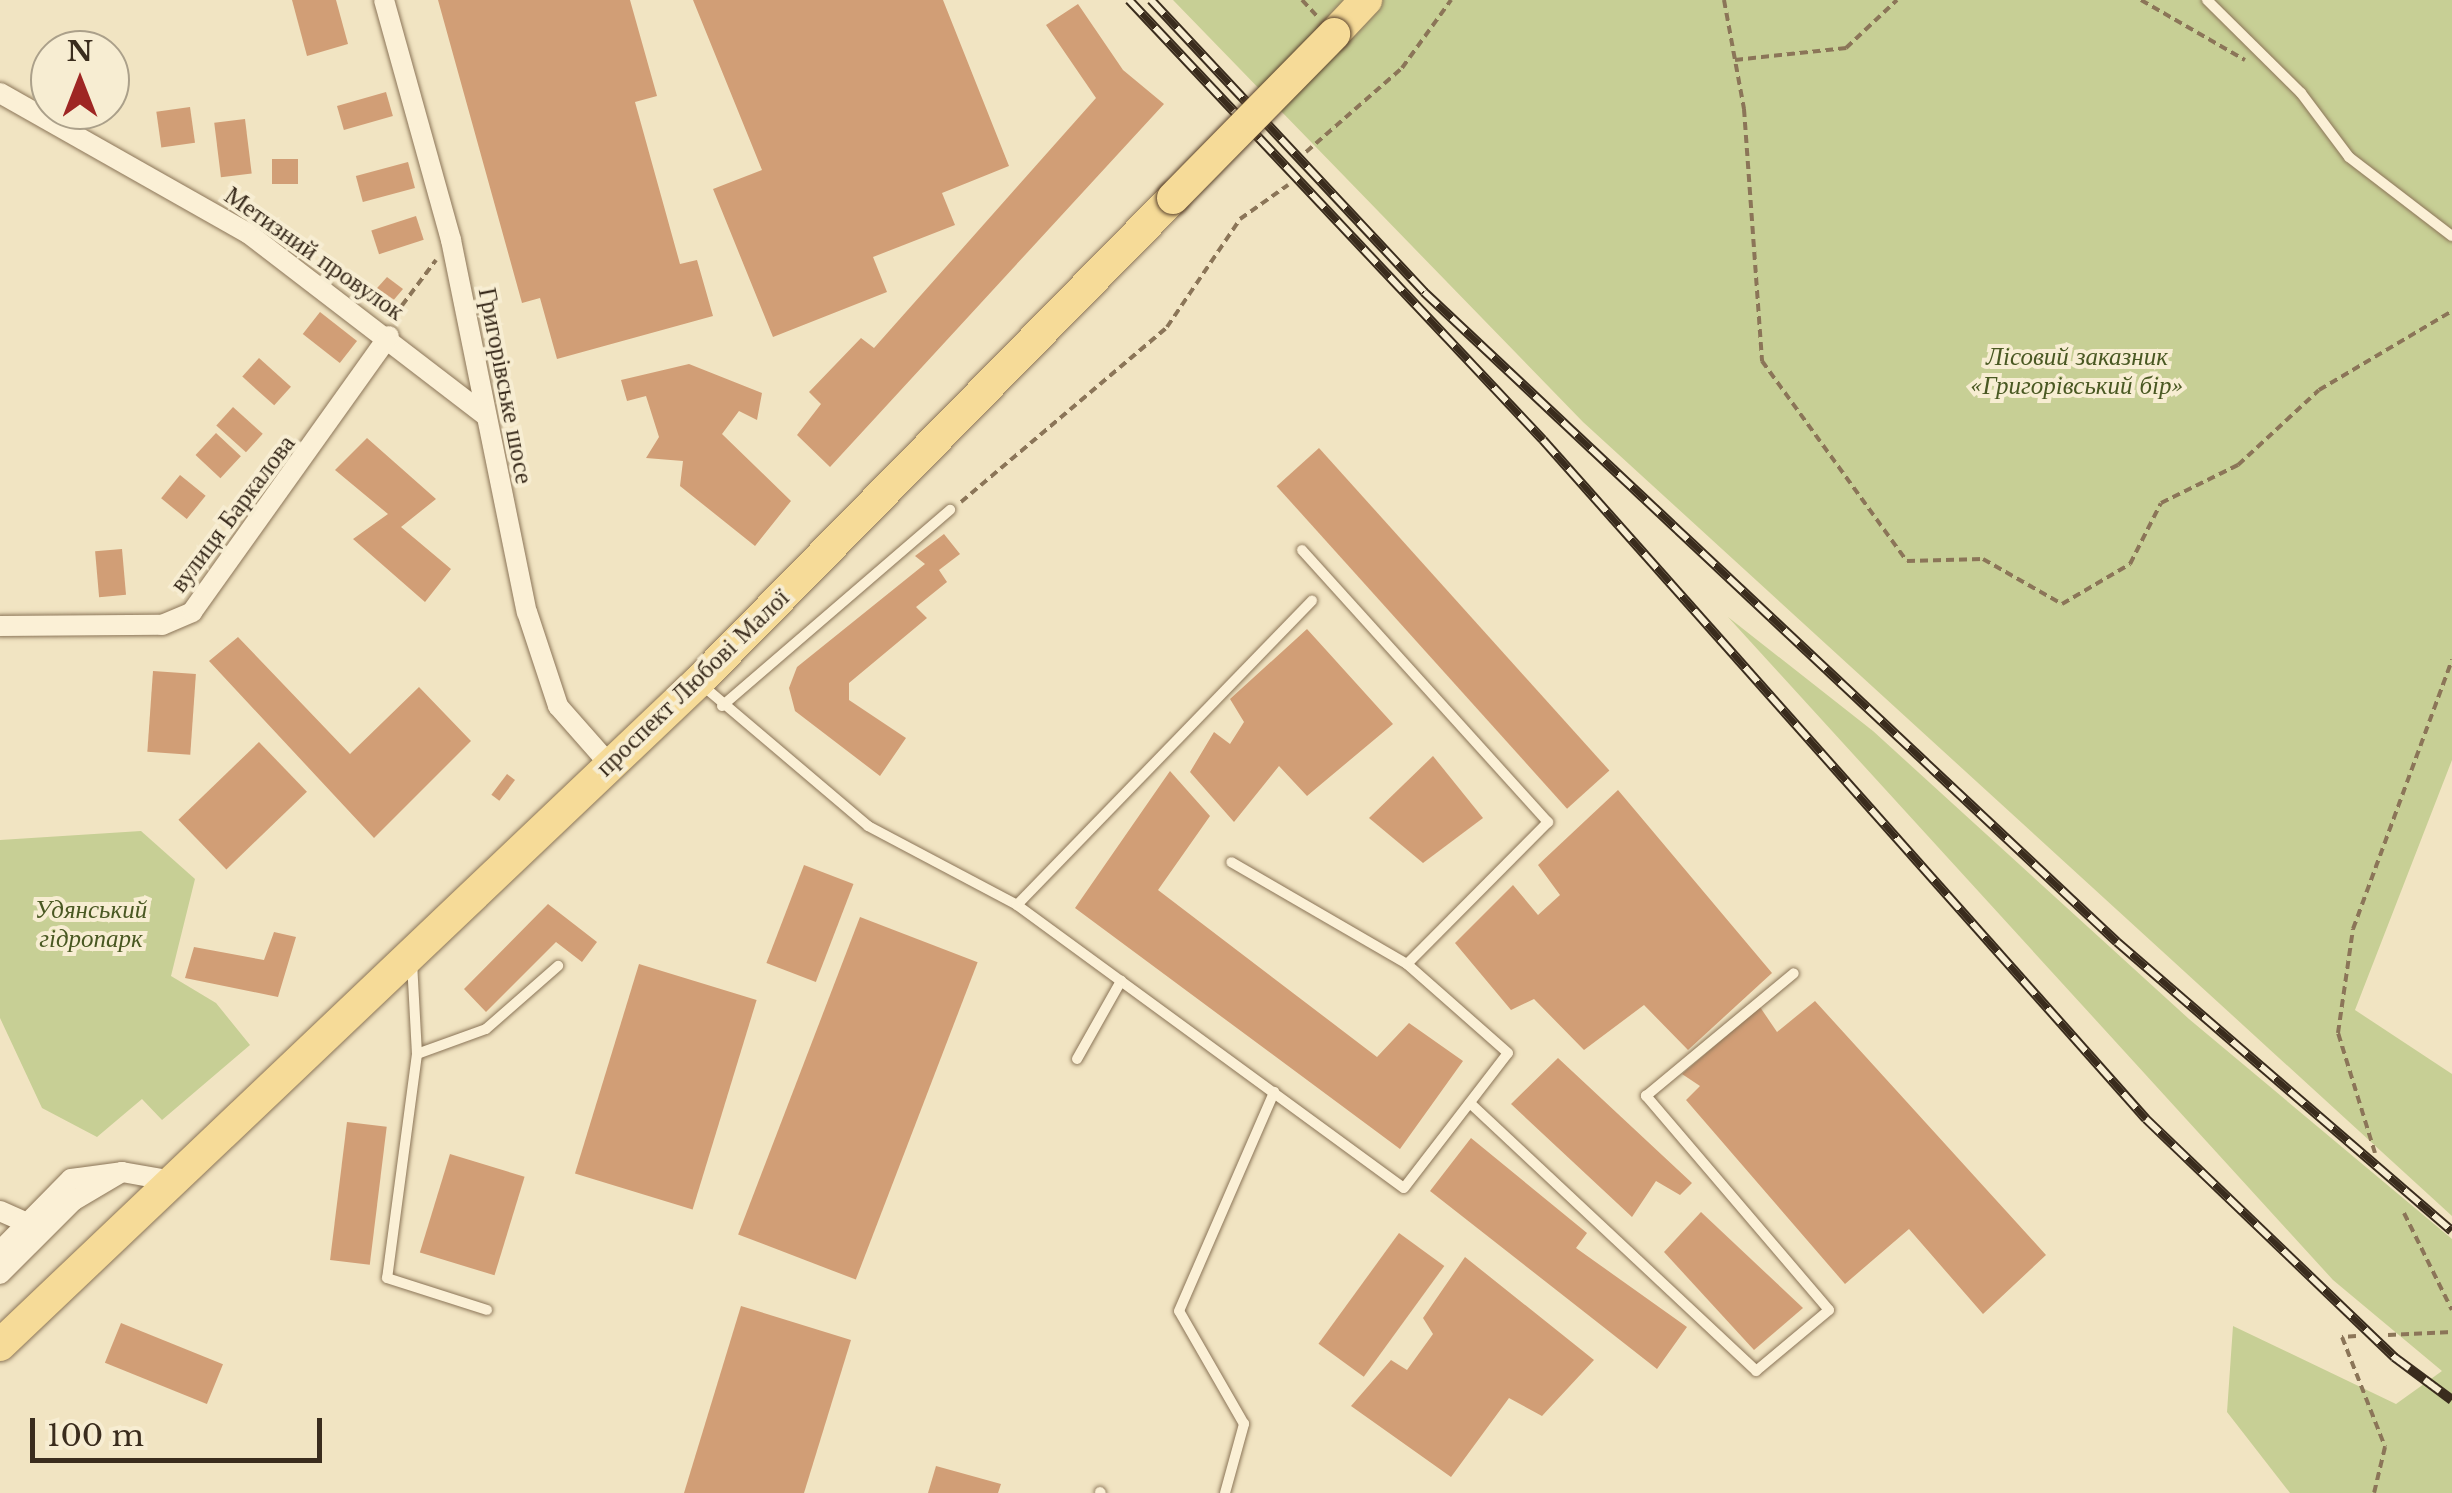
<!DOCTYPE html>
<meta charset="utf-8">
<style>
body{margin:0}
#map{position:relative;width:2452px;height:1493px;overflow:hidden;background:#f1e4c2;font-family:"Libre Baskerville",serif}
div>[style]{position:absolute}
.green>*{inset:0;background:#c7cf95}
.building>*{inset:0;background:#d19e76;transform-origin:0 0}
.path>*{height:4px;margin-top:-2px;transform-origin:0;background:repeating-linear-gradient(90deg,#8b7558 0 8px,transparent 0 13px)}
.roads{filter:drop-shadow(0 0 2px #8b7558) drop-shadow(0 0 2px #8b7558)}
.lane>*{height:10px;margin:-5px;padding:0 5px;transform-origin:5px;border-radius:5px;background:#fbf0d6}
.street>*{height:20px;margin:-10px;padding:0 10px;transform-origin:10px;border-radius:10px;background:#fbf0d6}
.primary>*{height:32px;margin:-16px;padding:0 16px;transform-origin:16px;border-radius:16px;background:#f6db98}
.rail>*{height:10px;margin-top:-5px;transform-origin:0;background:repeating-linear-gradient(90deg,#f7edd2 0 19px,#3a2c1d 0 38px);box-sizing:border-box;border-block:2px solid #3a2c1d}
.bridges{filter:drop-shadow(0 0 2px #59422c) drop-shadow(0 0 2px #59422c)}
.primary-bridge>*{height:32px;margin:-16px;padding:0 16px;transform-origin:16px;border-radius:16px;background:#f6db98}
span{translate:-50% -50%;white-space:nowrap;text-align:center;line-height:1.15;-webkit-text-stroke:8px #f7edd2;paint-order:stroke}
.street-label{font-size:25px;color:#3a2c1d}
.park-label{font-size:25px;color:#495822;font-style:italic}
.north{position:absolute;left:30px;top:30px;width:100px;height:100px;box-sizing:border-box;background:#f7edd2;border:2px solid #aba08a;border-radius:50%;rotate:0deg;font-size:28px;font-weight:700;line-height:40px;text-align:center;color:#3a2c1d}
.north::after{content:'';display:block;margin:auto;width:35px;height:45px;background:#9e2624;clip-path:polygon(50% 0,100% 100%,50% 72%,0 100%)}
.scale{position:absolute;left:30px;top:1418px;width:292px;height:45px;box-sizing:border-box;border:5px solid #3a2c1d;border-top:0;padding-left:12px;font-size:30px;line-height:35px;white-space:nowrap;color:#3a2c1d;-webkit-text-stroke:8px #f7edd2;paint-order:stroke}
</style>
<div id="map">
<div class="green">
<i style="clip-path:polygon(1173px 0,2452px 0,2452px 760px,2355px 1010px,2452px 1074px,2452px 1216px,1583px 422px)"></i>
<i style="clip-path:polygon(1728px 617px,1873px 731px,2189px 1019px,2452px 1239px,2452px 1493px,2290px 1493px,2227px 1412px,2233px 1326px,2396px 1404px,2442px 1371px,2333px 1280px)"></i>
<i style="clip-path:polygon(141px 831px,195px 879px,171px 976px,216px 1003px,250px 1045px,162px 1120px,142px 1099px,97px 1137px,42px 1108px,0 1018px,0 840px)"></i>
</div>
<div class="building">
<i style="clip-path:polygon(292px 0,336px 0,348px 44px,307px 56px)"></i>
<i style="clip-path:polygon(438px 0,630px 0,657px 96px,635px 102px,680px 264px,697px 260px,713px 316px,557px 359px,540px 298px,522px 303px)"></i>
<i style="clip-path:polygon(693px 0,943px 0,1009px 166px,942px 193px,955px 225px,873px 257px,887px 292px,773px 337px,713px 189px,762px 170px)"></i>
<i style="clip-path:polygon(1078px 4px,1123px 70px,1164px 104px,830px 467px,797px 435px,821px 404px,809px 392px,861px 338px,874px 348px,1096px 98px,1046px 25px)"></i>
<i style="left:386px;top:92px;width:25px;height:51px;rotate:74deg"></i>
<i style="left:190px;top:107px;width:36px;height:34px;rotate:82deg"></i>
<i style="left:245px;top:119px;width:55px;height:31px;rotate:83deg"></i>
<i style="left:272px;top:159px;width:26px;height:25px"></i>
<i style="left:408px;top:162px;width:27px;height:54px;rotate:75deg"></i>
<i style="left:416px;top:216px;width:25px;height:47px;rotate:72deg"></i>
<i style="clip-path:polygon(387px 277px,403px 289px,386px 309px,369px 297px)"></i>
<i style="left:320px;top:312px;width:47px;height:28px;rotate:38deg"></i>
<i style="left:259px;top:358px;width:43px;height:25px;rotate:42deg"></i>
<i style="clip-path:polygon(689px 364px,762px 393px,757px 420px,739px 411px,722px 434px,791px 501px,755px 546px,680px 486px,683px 461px,646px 458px,659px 437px,646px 396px,627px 401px,621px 380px)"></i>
<i style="left:233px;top:407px;width:40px;height:25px;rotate:42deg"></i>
<i style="left:216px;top:433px;width:34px;height:30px;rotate:43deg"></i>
<i style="clip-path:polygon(367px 438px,436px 499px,401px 527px,451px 569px,425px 602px,353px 539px,388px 514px,335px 470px)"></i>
<i style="left:1319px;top:448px;width:434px;height:57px;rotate:48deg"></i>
<i style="left:180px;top:475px;width:33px;height:30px;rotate:39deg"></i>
<i style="clip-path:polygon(944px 534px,960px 554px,939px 570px,947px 582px,916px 607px,927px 618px,849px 683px,849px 700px,906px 738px,880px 776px,795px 711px,789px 688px,797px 667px,925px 564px,915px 556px)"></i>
<i style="left:122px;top:549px;width:46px;height:27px;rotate:85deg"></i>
<i style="clip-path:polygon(1307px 629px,1393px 724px,1307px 796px,1279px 766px,1234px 822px,1190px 772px,1214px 732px,1230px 744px,1244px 722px,1230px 699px)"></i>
<i style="clip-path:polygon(238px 637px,350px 754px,419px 687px,471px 741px,374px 838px,209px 661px)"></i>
<i style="left:153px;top:671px;width:43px;height:81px;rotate:4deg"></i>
<i style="left:259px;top:742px;width:69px;height:112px;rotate:46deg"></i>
<i style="clip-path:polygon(1433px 756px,1483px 818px,1423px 863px,1369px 818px)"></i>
<i style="clip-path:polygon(1170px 771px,1210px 816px,1158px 890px,1377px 1057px,1409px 1023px,1463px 1061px,1400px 1149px,1075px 908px)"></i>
<i style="left:507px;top:774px;width:10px;height:26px;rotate:37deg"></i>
<i style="clip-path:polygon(1618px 790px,1772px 973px,1688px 1050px,1644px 1005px,1584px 1050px,1534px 999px,1511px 1010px,1455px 943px,1513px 885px,1538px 915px,1560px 895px,1538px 865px)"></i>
<i style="left:804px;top:865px;width:53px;height:105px;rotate:21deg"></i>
<i style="clip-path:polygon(548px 904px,597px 942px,582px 962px,556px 942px,486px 1012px,464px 989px)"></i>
<i style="left:860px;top:917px;width:126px;height:340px;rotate:21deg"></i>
<i style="clip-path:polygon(274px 932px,296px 937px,278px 997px,185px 978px,194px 947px,264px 960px)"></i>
<i style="left:639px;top:964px;width:123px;height:219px;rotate:17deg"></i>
<i style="clip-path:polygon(1815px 1001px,2046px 1255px,1983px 1314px,1909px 1229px,1845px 1284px,1686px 1100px,1700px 1086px,1682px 1074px,1760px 1007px,1777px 1032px)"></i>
<i style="clip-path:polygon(1558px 1058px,1692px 1183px,1680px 1195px,1656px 1181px,1632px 1217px,1511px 1104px)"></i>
<i style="left:347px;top:1122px;width:40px;height:139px;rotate:7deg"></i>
<i style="clip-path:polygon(1471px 1138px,1587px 1233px,1576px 1248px,1687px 1327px,1657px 1369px,1430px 1191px)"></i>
<i style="left:450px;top:1154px;width:78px;height:103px;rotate:17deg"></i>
<i style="clip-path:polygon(1701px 1212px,1803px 1308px,1754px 1350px,1664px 1252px)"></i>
<i style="left:1399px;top:1233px;width:56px;height:137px;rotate:36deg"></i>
<i style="clip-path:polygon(1465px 1257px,1594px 1360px,1542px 1416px,1509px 1398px,1451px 1477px,1351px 1406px,1391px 1360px,1407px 1370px,1433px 1334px,1423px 1318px)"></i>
<i style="clip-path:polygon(741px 1306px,851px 1340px,804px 1493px,684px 1493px)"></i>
<i style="left:121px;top:1323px;width:110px;height:43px;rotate:22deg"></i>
<i style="clip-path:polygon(936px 1466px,1001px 1484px,998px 1493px,928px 1493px)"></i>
</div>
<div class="path">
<i style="left:1302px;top:0;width:22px;rotate:47deg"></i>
<i style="left:1724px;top:0;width:111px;rotate:79.6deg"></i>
<i style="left:1744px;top:109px;width:253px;rotate:85.9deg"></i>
<i style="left:1762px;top:361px;width:247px;rotate:54.1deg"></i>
<i style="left:1907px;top:561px;width:76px;rotate:-1.5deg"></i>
<i style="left:1983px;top:559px;width:91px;rotate:29.7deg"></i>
<i style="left:2062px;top:604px;width:79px;rotate:-30.5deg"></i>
<i style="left:2130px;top:564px;width:68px;rotate:-63.1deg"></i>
<i style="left:2161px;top:503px;width:86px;rotate:-26.3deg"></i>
<i style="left:2238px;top:465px;width:110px;rotate:-42.8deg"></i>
<i style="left:2319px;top:390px;width:155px;rotate:-30.7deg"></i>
<i style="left:2141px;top:0;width:120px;rotate:30deg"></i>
<i style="left:1735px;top:60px;width:112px;rotate:-6.2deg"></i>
<i style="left:1846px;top:48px;width:70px;rotate:-43.3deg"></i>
<i style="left:1306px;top:152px;width:128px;rotate:-41.2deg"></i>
<i style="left:1402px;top:68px;width:84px;rotate:-54.2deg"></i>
<i style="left:394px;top:316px;width:70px;rotate:-53.1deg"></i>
<i style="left:961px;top:502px;width:270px;rotate:-40.3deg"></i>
<i style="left:1167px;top:327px;width:130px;rotate:-55.9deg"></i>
<i style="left:1240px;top:219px;width:59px;rotate:-35.3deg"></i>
<i style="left:2375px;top:1153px;width:126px;rotate:-107.1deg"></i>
<i style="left:2338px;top:1033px;width:105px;rotate:-81.8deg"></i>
<i style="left:2353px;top:929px;width:287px;rotate:-69.8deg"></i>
<i style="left:2404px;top:1213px;width:108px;rotate:63.7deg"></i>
<i style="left:2388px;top:1335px;width:64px;rotate:-2.7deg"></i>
<i style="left:2356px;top:1336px;width:14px;rotate:176deg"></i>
<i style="left:2342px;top:1337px;width:118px;rotate:68.6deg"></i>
<i style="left:2385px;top:1447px;width:47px;rotate:103.4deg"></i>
</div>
<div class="roads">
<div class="lane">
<i style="left:2207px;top:0;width:132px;rotate:44.7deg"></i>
<i style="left:2301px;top:93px;width:80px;rotate:53.1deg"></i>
<i style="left:2349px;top:157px;width:130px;rotate:37.5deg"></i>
<i style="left:1302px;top:550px;width:367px;rotate:47.9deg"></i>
<i style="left:1548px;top:822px;width:200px;rotate:134.8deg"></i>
<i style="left:702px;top:685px;width:218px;rotate:40.3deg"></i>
<i style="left:868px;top:826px;width:169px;rotate:27.9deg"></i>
<i style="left:1017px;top:905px;width:479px;rotate:36.2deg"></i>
<i style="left:1404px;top:1188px;width:170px;rotate:-52.4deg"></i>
<i style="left:1508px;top:1053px;width:135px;rotate:-138.6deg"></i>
<i style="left:1407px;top:964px;width:203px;rotate:-149.9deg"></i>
<i style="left:722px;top:706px;width:301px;rotate:-40.7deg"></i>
<i style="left:1017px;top:905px;width:424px;rotate:-45.9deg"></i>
<i style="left:412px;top:962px;width:92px;rotate:86.9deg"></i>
<i style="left:417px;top:1054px;width:226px;rotate:97.6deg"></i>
<i style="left:387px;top:1278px;width:105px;rotate:17.7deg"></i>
<i style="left:417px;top:1054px;width:73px;rotate:-19.9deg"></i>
<i style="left:486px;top:1029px;width:96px;rotate:-41.2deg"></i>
<i style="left:1077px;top:1059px;width:90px;rotate:-60.6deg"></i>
<i style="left:1470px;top:1103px;width:392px;rotate:43.1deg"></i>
<i style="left:1756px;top:1371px;width:95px;rotate:-39.9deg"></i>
<i style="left:1829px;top:1310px;width:282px;rotate:-130.5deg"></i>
<i style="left:1646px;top:1096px;width:192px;rotate:-39.7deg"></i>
<i style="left:1100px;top:1492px;width:1px;rotate:45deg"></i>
<i style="left:1225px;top:1493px;width:72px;rotate:-74.6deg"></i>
<i style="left:1244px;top:1424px;width:130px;rotate:-119.9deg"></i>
<i style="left:1179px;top:1311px;width:239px;rotate:-66.5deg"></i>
</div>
<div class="street">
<i style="left:384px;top:0;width:249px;rotate:74.4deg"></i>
<i style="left:451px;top:240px;width:380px;rotate:78.5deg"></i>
<i style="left:527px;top:612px;width:99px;rotate:71.7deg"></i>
<i style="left:558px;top:706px;width:79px;rotate:48.6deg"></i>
<i style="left:0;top:93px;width:286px;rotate:29.5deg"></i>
<i style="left:249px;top:234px;width:296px;rotate:37.5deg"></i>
<i style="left:0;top:626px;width:162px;rotate:-0.4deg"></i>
<i style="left:162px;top:625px;width:33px;rotate:-23deg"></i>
<i style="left:192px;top:612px;width:339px;rotate:-54.5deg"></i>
<i style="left:0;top:1211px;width:27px;rotate:24deg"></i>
<i style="left:0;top:1251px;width:101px;rotate:-45.4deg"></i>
<i style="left:71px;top:1179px;width:51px;rotate:-7.8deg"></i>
<i style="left:0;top:1274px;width:103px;rotate:-45deg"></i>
<i style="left:73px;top:1201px;width:57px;rotate:-30.6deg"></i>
<i style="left:122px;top:1172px;width:52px;rotate:10deg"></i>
</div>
<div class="primary">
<i style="left:1334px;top:34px;width:47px;rotate:-46.7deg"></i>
<i style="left:0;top:1345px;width:963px;rotate:-43.53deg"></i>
<i style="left:698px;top:682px;width:678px;rotate:-45.54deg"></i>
</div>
</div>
<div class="rail">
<i style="left:1129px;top:0;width:604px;rotate:46.74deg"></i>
<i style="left:1543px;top:440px;width:908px;rotate:48.39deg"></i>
<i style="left:2146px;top:1119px;width:344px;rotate:43.8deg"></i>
<i style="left:2394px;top:1357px;width:72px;rotate:36.6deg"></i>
<i style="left:1151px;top:0;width:400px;rotate:46.9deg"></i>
<i style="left:1424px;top:292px;width:950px;rotate:43.17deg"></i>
<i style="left:2117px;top:942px;width:442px;rotate:40.8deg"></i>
</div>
<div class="bridges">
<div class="primary-bridge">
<i style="left:1173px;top:198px;width:230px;rotate:-45.5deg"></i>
</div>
</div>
<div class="street-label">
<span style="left:314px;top:254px;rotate:35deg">Метизний провулок</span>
<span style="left:505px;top:386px;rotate:79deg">Григорівське шосе</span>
<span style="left:233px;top:514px;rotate:-53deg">вулиця Баркалова</span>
<span style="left:693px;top:683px;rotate:-44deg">проспект Любові Малої</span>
</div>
<div class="park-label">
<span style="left:2077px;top:372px">Лісовий заказник<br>«Григорівський бір»</span>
<span style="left:91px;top:925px">Удянський<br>гідропарк</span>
</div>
<div class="north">N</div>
<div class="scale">100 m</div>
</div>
